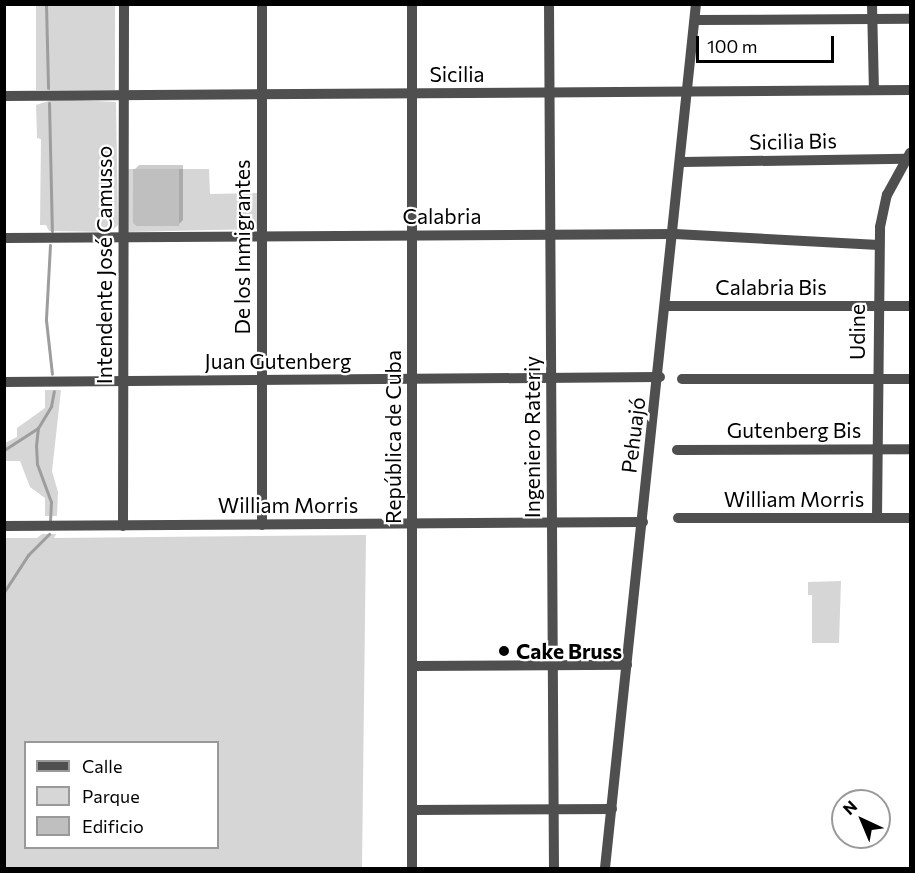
<!DOCTYPE html>
<meta charset="utf-8">
<style>
body{margin:0}
#map{position:relative;width:915px;height:873px;overflow:hidden;background:#fff;font-family:Commissioner,sans-serif}
div>[style]{position:absolute}
.green>*{inset:0;background:#d6d6d6;transform-origin:0 0}
.shadow>*{inset:0;background:#0003}
.stream>*{height:3px;margin:-1.5px;padding:0 1.5px;transform-origin:1.5px;border-radius:1.5px;background:#9d9d9d}
.building>*{inset:0;background:#bfbfbf}
.minor>*{height:10px;margin:-5px;padding:0 5px;transform-origin:5px;border-radius:5px;background:#4f4f4f}
.dots>*{width:16px;height:16px;translate:-50% -50%;box-sizing:border-box;border:3px solid #fff;border-radius:50%}
span{translate:-50% -50%;white-space:nowrap;text-align:center;line-height:1.15;-webkit-text-stroke:4.5px #fff;paint-order:stroke}
.street-label{font-size:21px;color:#000}
.poi-label{font-size:21px;color:#000;font-weight:700}
.left{translate:0 -50%;text-align:left}
.frame{position:absolute;inset:0;border:6px solid #000;pointer-events:none}
.legend{position:absolute;left:24px;top:741px;width:195px;height:108px;box-sizing:border-box;background:#fff;border:2px solid #999;margin:0;padding:8px 10px;list-style:none;font-size:18px;color:#000}
.legend li{display:flex;align-items:center;gap:12px;height:30px}
.legend b{width:30px;border:2px solid #999}
.north{position:absolute;left:831px;top:789px;width:60px;height:60px;box-sizing:border-box;background:#fff;border:2px solid #999;border-radius:50%;rotate:316deg;font-size:16px;font-weight:700;line-height:24px;text-align:center;color:#000}
.north::after{content:'';display:block;margin:auto;width:21px;height:27px;background:#000;clip-path:polygon(50% 0,100% 100%,50% 72%,0 100%)}
.scale{position:absolute;left:696px;top:36px;width:138px;height:27px;box-sizing:border-box;border:3px solid #000;border-top:0;padding-left:8px;font-size:18px;line-height:21px;white-space:nowrap;color:#000;-webkit-text-stroke:4px #fff;paint-order:stroke}
</style>
<div id="map">
<div class="green">
<i style="left:36px;top:5px;width:79px;height:85px"></i>
<i style="clip-path:polygon(55px 99px,116px 102px,118px 225px,110px 232px,49px 231px,46px 225px,40px 225px,41px 139px,37px 138px,36px 105px)"></i>
<i style="clip-path:polygon(125px 169px,133px 169px,133px 222px,136px 226px,179px 226px,179px 169px,209px 169px,210px 194px,259px 193px,259px 229px,128px 232px)"></i>
<i style="clip-path:polygon(45px 390px,61px 390px,52px 471px,58px 492px,57px 516px,45px 516px,45px 498px,30px 487px,20px 461px,5px 461px,5px 443px,17px 437px,17px 428px,45px 408px)"></i>
<i style="clip-path:polygon(evenodd,42px 534px,56px 534px,54px 538px,366px 535px,362px 868px,5px 868px,5px 538px,37px 538px,42px 534px,26px 742px,218px 742px,218px 848px,26px 848px,26px 742px)"></i>
<i style="clip-path:polygon(841px 581px,839px 643px,812px 643px,812px 595px,808px 595px,808px 582px)"></i>
</div>
<div class="shadow">
<i style="clip-path:polygon(139px 165px,183px 165px,183px 220px,178px 225px,134px 170px)"></i>
</div>
<div class="stream">
<i style="left:46px;top:4px;width:84px;rotate:88.6deg"></i>
<i style="left:49px;top:103px;width:128px;rotate:88.7deg"></i>
<i style="left:50px;top:245px;width:75px;rotate:93.1deg"></i>
<i style="left:46px;top:320px;width:54px;rotate:83.7deg"></i>
<i style="left:4px;top:450px;width:40px;rotate:-32.9deg"></i>
<i style="left:50px;top:521px;width:19px;rotate:-87deg"></i>
<i style="left:51px;top:502px;width:40px;rotate:-110.2deg"></i>
<i style="left:37px;top:464px;width:18px;rotate:-93deg"></i>
<i style="left:36px;top:446px;width:18px;rotate:-84deg"></i>
<i style="left:38px;top:428px;width:26px;rotate:-59deg"></i>
<i style="left:51px;top:406px;width:15px;rotate:-79deg"></i>
<i style="left:4px;top:592px;width:44px;rotate:-57deg"></i>
<i style="left:28px;top:555px;width:30px;rotate:-45deg"></i>
</div>
<div class="building">
<i style="clip-path:polygon(133px 169px,179px 169px,179px 226px,136px 226px,133px 223px)"></i>
</div>
<div class="minor">
<i style="left:262px;top:4px;width:521px;rotate:90deg"></i>
<i style="left:412px;top:4px;width:864px;rotate:90deg"></i>
<i style="left:549px;top:4px;width:864px;rotate:89.67deg"></i>
<i style="left:872px;top:4px;width:86px;rotate:88.7deg"></i>
<i style="left:695px;top:20px;width:215px;rotate:-0.3deg"></i>
<i style="left:4px;top:96px;width:906px;rotate:-0.38deg"></i>
<i style="left:682px;top:162px;width:224px;rotate:-0.8deg"></i>
<i style="left:4px;top:238px;width:671px;rotate:-0.34deg"></i>
<i style="left:675px;top:234px;width:204px;rotate:3.1deg"></i>
<i style="left:667px;top:306px;width:243px"></i>
<i style="left:682px;top:379px;width:228px"></i>
<i style="left:4px;top:382px;width:656px;rotate:-0.44deg"></i>
<i style="left:677px;top:450px;width:233px;rotate:-0.2deg"></i>
<i style="left:678px;top:518px;width:232px"></i>
<i style="left:877px;top:518px;width:291px;rotate:-89.4deg"></i>
<i style="left:880px;top:227px;width:33px;rotate:-78deg"></i>
<i style="left:887px;top:195px;width:48px;rotate:-61.3deg"></i>
<i style="left:4px;top:526px;width:639px;rotate:-0.36deg"></i>
<i style="left:123px;top:526px;width:522px;rotate:-89.89deg"></i>
<i style="left:412px;top:666px;width:215px;rotate:-0.3deg"></i>
<i style="left:412px;top:810px;width:200px;rotate:-0.3deg"></i>
<i style="left:605px;top:868px;width:869px;rotate:-83.99deg"></i>
</div>
<div class="dots">
<i style="left:504px;top:651px;background:#000"></i>
</div>
<div class="street-label">
<span style="left:457px;top:74px">Sicilia</span>
<span style="left:793px;top:141px;rotate:-1deg">Sicilia Bis</span>
<span style="left:442px;top:216px">Calabria</span>
<span style="left:242px;top:247px;rotate:-90deg">De los Inmigrantes</span>
<span style="left:104px;top:265px;rotate:-90deg">Intendente José Camusso</span>
<span style="left:771px;top:287px">Calabria Bis</span>
<span style="left:857px;top:332px;rotate:-90deg">Udine</span>
<span style="left:278px;top:361px">Juan Gutenberg</span>
<span style="left:794px;top:430px">Gutenberg Bis</span>
<span style="left:633px;top:435px;rotate:-83deg">Pehuajó</span>
<span style="left:393px;top:437px;rotate:-90deg">República de Cuba</span>
<span style="left:532px;top:437px;rotate:-90deg">Ingeniero Rateriy</span>
<span style="left:794px;top:499px">William Morris</span>
<span style="left:288px;top:505px">William Morris</span>
</div>
<div class="poi-label">
<span class="left" style="left:516px;top:651px">Cake Bruss</span>
</div>
<div class="frame"></div>
<ul class="legend">
<li><b style="height:8px;background:#4f4f4f"></b>Calle</li>
<li><b style="height:16px;background:#d6d6d6"></b>Parque</li>
<li><b style="height:16px;background:#bfbfbf"></b>Edificio</li>
</ul>
<div class="north">N</div>
<div class="scale">100 m</div>
</div>
